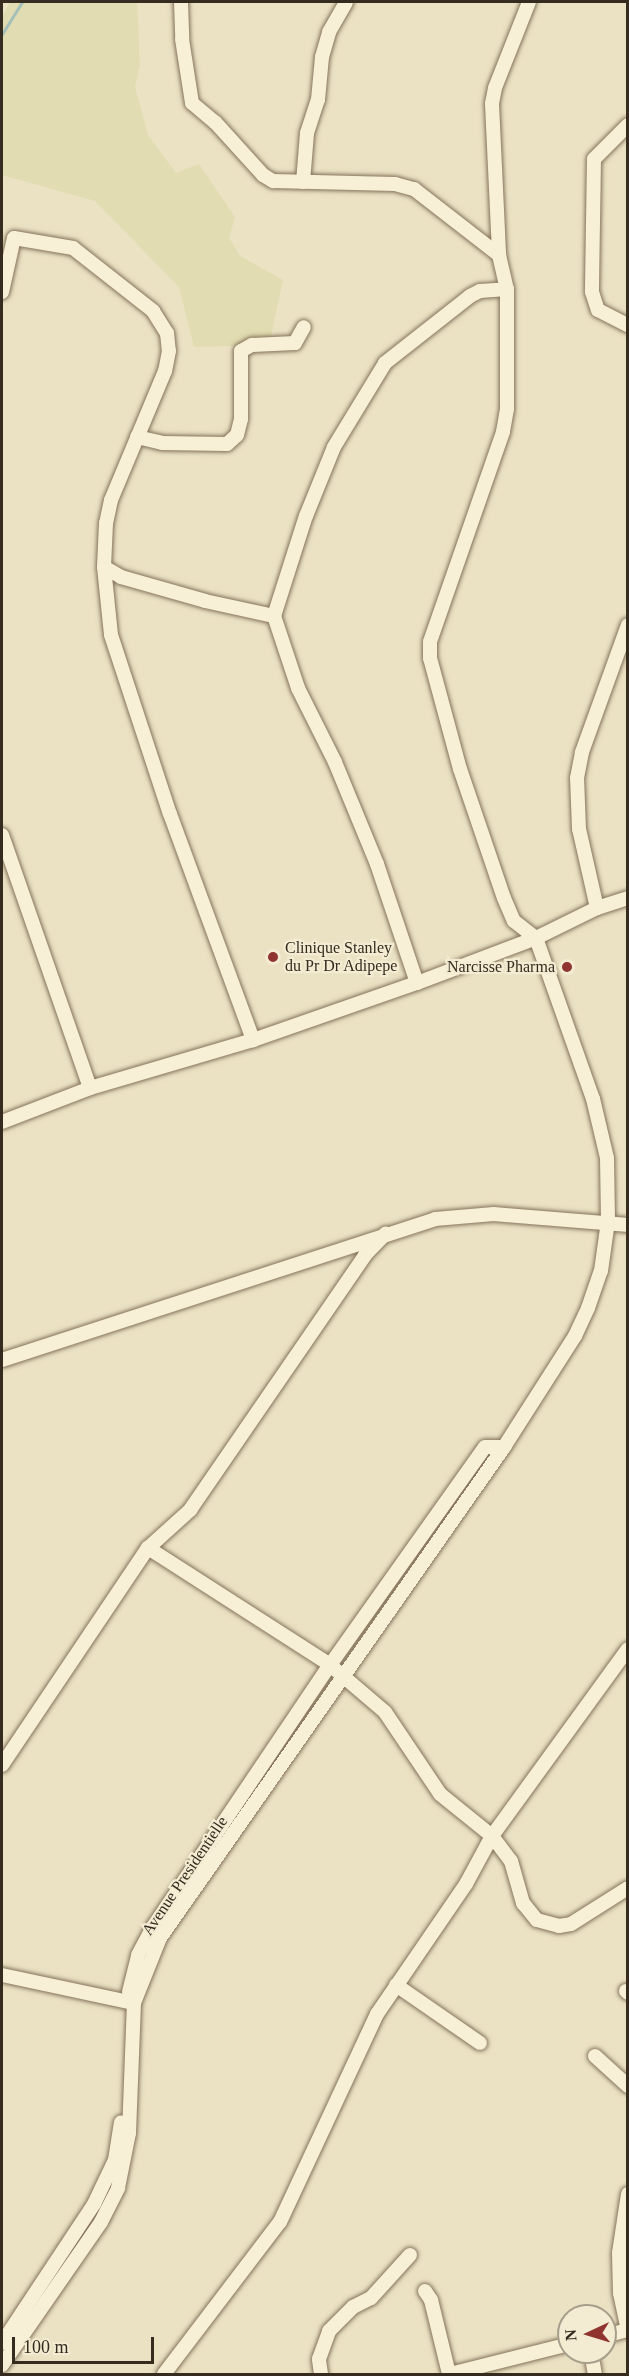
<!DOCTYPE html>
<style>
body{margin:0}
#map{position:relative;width:629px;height:2376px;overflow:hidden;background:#ebe2c3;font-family:"Times New Roman",serif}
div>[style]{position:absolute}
.farmland>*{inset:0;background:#e1dcb1}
.stream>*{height:3px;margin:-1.5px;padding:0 1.5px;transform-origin:1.5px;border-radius:1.5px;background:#a5bfb9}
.roads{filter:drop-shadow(0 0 2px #85745b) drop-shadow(0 0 2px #85745b)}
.minor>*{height:14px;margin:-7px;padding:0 7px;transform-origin:7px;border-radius:7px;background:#f7efd6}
.dots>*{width:16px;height:16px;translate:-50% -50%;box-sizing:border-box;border:3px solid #f3ecd3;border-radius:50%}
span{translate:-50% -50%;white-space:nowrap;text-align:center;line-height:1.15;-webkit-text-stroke:4.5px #f3ecd3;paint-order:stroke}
.poi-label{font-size:16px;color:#352b1e}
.left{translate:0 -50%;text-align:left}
.right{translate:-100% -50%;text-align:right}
.street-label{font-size:16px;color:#352b1e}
.frame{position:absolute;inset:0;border:3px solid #352b1e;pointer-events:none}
.north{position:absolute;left:557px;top:2304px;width:60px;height:60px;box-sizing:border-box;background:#f3ecd3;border:2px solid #a79f8b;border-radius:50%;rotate:266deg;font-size:16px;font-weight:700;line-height:24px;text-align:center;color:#352b1e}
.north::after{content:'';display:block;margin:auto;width:21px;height:27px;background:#90342f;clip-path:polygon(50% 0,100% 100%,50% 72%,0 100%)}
.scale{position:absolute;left:12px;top:2337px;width:142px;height:27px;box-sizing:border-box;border:3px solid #352b1e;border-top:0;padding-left:8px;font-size:18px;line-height:21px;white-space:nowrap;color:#352b1e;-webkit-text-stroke:4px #f3ecd3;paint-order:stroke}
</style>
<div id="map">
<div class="farmland">
<i style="clip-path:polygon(10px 2px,137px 2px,140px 65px,135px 87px,148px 135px,176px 173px,199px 164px,235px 217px,229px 238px,240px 256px,283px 280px,269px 345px,194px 347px,179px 287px,95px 201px,2px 175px,2px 17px)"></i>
</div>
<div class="stream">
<i style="left:2px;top:34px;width:38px;rotate:-58deg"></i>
</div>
<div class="roads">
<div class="minor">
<i style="left:181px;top:2px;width:37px;rotate:88deg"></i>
<i style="left:182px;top:39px;width:65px;rotate:81.1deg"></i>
<i style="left:192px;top:103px;width:30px;rotate:40deg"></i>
<i style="left:215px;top:122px;width:72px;rotate:47.8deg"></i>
<i style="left:263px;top:175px;width:12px;rotate:31deg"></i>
<i style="left:273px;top:181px;width:122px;rotate:1.4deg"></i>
<i style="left:395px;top:184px;width:20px;rotate:15deg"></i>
<i style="left:414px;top:189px;width:108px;rotate:37.8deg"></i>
<i style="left:529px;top:2px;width:92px;rotate:111.6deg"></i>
<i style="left:495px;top:88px;width:16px;rotate:101deg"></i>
<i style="left:492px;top:104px;width:151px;rotate:87.3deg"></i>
<i style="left:499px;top:255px;width:35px;rotate:77deg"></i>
<i style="left:507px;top:289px;width:120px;rotate:90deg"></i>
<i style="left:507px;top:409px;width:23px;rotate:100deg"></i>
<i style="left:503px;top:432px;width:222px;rotate:109.2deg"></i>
<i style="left:430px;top:642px;width:16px;rotate:90deg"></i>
<i style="left:430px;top:658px;width:115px;rotate:74.9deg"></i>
<i style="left:460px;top:769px;width:136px;rotate:71.2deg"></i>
<i style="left:504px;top:898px;width:25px;rotate:67deg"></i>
<i style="left:514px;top:921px;width:28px;rotate:38deg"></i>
<i style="left:628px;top:125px;width:48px;rotate:135deg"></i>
<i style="left:594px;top:159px;width:133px;rotate:90.9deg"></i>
<i style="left:592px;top:292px;width:19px;rotate:72deg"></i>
<i style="left:598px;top:310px;width:34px;rotate:27deg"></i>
<i style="left:303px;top:182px;width:49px;rotate:-85.3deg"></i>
<i style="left:307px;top:133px;width:35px;rotate:-72deg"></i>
<i style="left:318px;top:100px;width:43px;rotate:-84.7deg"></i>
<i style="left:322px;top:57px;width:26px;rotate:-74deg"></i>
<i style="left:329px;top:32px;width:34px;rotate:-60deg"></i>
<i style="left:2px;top:292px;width:55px;rotate:-77.5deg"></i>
<i style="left:14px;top:238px;width:60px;rotate:9.6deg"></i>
<i style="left:73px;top:248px;width:102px;rotate:38.2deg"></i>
<i style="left:153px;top:311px;width:26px;rotate:58deg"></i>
<i style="left:167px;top:333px;width:18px;rotate:84deg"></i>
<i style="left:169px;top:351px;width:20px;rotate:101deg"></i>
<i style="left:165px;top:371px;width:140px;rotate:112.7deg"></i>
<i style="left:111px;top:500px;width:24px;rotate:102deg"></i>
<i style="left:106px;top:523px;width:44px;rotate:92.6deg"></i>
<i style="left:104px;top:567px;width:68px;rotate:84.1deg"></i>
<i style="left:111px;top:635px;width:188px;rotate:71.8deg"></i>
<i style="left:170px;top:814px;width:241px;rotate:69.8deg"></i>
<i style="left:137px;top:437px;width:26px;rotate:13deg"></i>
<i style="left:162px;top:443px;width:65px;rotate:0.9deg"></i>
<i style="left:227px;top:444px;width:13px;rotate:-42deg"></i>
<i style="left:237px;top:435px;width:16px;rotate:-76deg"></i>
<i style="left:241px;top:419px;width:68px;rotate:-90deg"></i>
<i style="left:241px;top:351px;width:13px;rotate:-29deg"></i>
<i style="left:252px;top:345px;width:43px;rotate:-2.7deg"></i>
<i style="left:295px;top:343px;width:18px;rotate:-61deg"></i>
<i style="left:104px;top:567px;width:20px;rotate:30deg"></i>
<i style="left:121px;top:577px;width:87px;rotate:15.9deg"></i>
<i style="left:205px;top:601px;width:71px;rotate:12.3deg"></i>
<i style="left:2px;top:835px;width:268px;rotate:70.8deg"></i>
<i style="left:597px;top:908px;width:81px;rotate:-102.8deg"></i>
<i style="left:579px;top:829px;width:51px;rotate:-92.2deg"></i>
<i style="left:577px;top:778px;width:26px;rotate:-79deg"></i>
<i style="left:582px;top:752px;width:135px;rotate:-70.1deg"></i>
<i style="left:417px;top:983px;width:126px;rotate:-108.6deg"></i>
<i style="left:377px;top:864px;width:110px;rotate:-112.4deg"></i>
<i style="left:335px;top:762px;width:83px;rotate:-116.6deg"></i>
<i style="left:298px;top:688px;width:76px;rotate:-108.4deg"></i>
<i style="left:274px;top:616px;width:105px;rotate:-72.3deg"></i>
<i style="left:306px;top:516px;width:74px;rotate:-67.9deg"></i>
<i style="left:334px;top:447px;width:98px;rotate:-58.7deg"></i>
<i style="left:385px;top:363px;width:108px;rotate:-38.2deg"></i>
<i style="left:470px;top:296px;width:11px;rotate:-27deg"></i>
<i style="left:480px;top:291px;width:27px;rotate:-4deg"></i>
<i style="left:2px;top:1122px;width:94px;rotate:-21.1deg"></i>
<i style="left:90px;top:1088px;width:170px;rotate:-16.4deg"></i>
<i style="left:253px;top:1040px;width:174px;rotate:-19.2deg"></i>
<i style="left:417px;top:983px;width:127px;rotate:-20.7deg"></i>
<i style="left:536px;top:938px;width:68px;rotate:-26.2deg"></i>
<i style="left:597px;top:908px;width:33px;rotate:-18deg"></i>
<i style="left:2px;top:1360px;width:455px;rotate:-18deg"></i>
<i style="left:435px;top:1219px;width:59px;rotate:-4.8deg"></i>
<i style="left:494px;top:1214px;width:134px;rotate:4.7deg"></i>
<i style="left:148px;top:1548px;width:216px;rotate:32.7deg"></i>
<i style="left:330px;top:1665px;width:72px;rotate:40.5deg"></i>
<i style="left:385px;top:1712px;width:99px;rotate:56.1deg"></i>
<i style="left:440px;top:1794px;width:67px;rotate:38.9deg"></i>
<i style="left:492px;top:1836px;width:31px;rotate:53deg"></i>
<i style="left:511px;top:1861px;width:44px;rotate:74.1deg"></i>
<i style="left:523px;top:1903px;width:22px;rotate:51deg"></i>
<i style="left:537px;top:1920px;width:23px;rotate:15deg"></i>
<i style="left:559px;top:1926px;width:12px;rotate:-9deg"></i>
<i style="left:571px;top:1924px;width:67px;rotate:-32.3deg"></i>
<i style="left:2px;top:1765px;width:262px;rotate:-56.1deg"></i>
<i style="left:148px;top:1548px;width:57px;rotate:-42.1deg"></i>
<i style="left:190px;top:1510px;width:309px;rotate:-55.5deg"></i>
<i style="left:365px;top:1255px;width:30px;rotate:-46deg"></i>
<i style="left:2px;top:1975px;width:135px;rotate:12deg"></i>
<i style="left:396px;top:1985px;width:102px;rotate:34.6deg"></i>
<i style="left:626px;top:1991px;width:3px;rotate:45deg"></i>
<i style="left:129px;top:1992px;width:38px;rotate:-76deg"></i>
<i style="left:138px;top:1955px;width:32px;rotate:-62deg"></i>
<i style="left:153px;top:1927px;width:316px;rotate:-56deg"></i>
<i style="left:330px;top:1665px;width:267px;rotate:-54.6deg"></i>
<i style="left:485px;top:1447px;width:19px"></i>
<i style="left:595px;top:2056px;width:45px;rotate:42.3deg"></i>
<i style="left:628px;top:2194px;width:60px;rotate:98.7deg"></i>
<i style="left:619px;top:2253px;width:40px;rotate:88.6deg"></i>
<i style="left:620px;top:2293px;width:38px;rotate:78deg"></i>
<i style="left:425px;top:2291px;width:11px;rotate:56deg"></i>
<i style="left:431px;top:2300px;width:76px;rotate:76.3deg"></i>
<i style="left:605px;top:2336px;width:24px;rotate:-15deg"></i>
<i style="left:2px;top:2343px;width:167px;rotate:-56.5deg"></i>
<i style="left:94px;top:2204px;width:49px;rotate:-64.5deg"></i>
<i style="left:115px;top:2160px;width:38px;rotate:-81deg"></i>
<i style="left:591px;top:2352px;width:22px;rotate:80deg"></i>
<i style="left:2px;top:2365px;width:174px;rotate:-55.3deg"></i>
<i style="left:101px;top:2222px;width:38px;rotate:-63deg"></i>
<i style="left:118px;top:2188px;width:56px;rotate:-78.7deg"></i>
<i style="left:129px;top:2133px;width:130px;rotate:-87.8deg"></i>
<i style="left:134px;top:2003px;width:70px;rotate:-68.2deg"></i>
<i style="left:160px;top:1938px;width:600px;rotate:-54.98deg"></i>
<i style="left:504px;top:1447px;width:132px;rotate:-57.4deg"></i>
<i style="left:575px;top:1336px;width:31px;rotate:-65deg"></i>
<i style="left:588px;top:1308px;width:39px;rotate:-71deg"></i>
<i style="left:601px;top:1271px;width:50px;rotate:-82deg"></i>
<i style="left:608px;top:1221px;width:63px;rotate:-90.9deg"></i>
<i style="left:607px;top:1158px;width:61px;rotate:-103.3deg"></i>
<i style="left:593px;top:1099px;width:171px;rotate:-109.5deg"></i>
<i style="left:164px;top:2374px;width:191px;rotate:-52.7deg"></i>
<i style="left:280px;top:2222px;width:230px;rotate:-65deg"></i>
<i style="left:377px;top:2014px;width:158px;rotate:-55.6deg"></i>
<i style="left:466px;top:1884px;width:55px;rotate:-61.6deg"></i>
<i style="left:492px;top:1836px;width:231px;rotate:-54deg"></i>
<i style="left:321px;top:2374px;width:15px;rotate:-98deg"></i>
<i style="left:319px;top:2359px;width:30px;rotate:-70deg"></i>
<i style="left:329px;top:2331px;width:34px;rotate:-45deg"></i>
<i style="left:353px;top:2307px;width:20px;rotate:-27deg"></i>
<i style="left:371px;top:2298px;width:58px;rotate:-47.8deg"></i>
<i style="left:450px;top:2374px;width:123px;rotate:-14.1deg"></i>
</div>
</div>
<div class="dots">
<i style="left:273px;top:957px;background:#90342f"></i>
<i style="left:567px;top:967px;background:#90342f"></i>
</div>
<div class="poi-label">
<span class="left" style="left:285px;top:957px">Clinique Stanley<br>du Pr Dr Adipepe</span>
<span class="right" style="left:555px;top:967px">Narcisse Pharma</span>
</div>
<div class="street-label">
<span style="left:185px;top:1876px;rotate:-56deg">Avenue Presidentielle</span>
</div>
<div class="frame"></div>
<div class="north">N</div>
<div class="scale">100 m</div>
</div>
